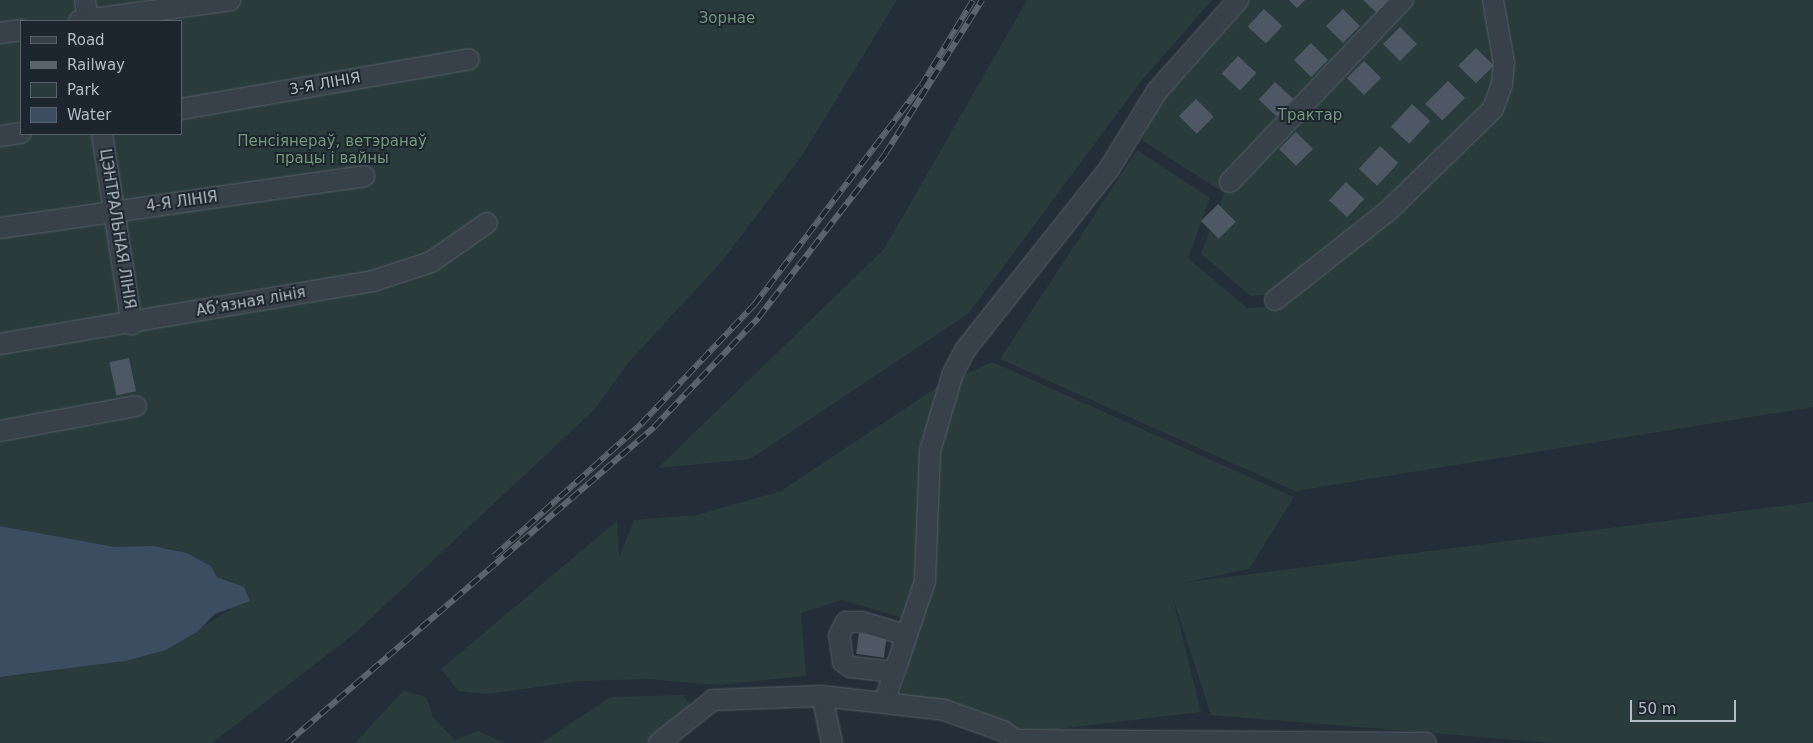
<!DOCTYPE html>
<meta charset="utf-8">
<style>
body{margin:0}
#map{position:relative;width:1813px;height:743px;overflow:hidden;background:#242e38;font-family:"DejaVu Sans",sans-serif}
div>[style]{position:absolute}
.green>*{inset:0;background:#293c3b}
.water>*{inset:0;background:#3b4d60}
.building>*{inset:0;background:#4d5864;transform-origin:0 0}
.roads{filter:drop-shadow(0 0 1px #565e67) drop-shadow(0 0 1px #565e67)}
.minor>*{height:20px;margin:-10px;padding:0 10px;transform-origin:10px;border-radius:10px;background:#384049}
.rail>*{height:5.5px;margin-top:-2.75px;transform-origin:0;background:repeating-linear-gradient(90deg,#1d252e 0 11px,#5a646f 0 22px);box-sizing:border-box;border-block:1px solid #5a646f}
span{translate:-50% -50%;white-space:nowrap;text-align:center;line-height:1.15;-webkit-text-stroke:4px #1d252e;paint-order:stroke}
.park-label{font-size:15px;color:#73987a}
.street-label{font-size:15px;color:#b3bbc5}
.legend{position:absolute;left:20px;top:20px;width:162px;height:115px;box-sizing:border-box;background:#1d252e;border:1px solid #59616a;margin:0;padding:6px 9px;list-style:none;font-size:15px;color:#b3bbc5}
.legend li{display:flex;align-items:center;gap:10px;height:25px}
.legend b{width:25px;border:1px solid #59616a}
.scale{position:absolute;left:1630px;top:700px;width:106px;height:22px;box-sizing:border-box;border:2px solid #b3bbc5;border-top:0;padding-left:6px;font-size:15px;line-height:18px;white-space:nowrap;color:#b3bbc5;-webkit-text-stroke:4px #1d252e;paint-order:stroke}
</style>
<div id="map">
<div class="green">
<i style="clip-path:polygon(evenodd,0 0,897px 0,803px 154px,723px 260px,628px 363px,595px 409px,353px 635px,212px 743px,0 743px,0 677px,126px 661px,166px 650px,229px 610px,231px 581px,217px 577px,211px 566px,187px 553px,167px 548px,115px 547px,0 526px,0 0,21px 21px,181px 21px,181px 134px,21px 134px,21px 21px)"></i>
<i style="clip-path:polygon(1027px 0,1212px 0,1142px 80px,969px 313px,750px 459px,658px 468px,884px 249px)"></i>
<i style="clip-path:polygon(1245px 0,1487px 0,1498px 63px,1488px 106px,1383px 208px,1272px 294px,1251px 296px,1201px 254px,1224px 193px,1142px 140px,1162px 94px)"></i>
<i style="clip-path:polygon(1499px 0,1813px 0,1813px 407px,1295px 491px,1000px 359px,1137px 150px,1210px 198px,1188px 258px,1247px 308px,1277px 306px,1498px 112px)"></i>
<i style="clip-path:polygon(992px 362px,1294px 497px,1249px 569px,1181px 583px,1813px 502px,1813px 743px,1555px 743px,1211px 715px,1172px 595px,1201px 712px,1024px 733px,982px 712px,900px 695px,920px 623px,842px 600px,801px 613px,806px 676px,717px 685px,649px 679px,580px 681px,487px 694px,458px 691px,441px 669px,617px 521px,619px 558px,634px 520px,697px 515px,781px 491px,936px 388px)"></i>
<i style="clip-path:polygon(403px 691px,426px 697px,433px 717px,455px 740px,478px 731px,505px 743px,355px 743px)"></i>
<i style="clip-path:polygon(683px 695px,692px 707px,646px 743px,541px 743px,611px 697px)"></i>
</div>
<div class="water">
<i style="clip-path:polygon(0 526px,115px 547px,153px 546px,187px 553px,211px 566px,217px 577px,244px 587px,250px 601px,215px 614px,197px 632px,166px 650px,126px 661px,0 677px)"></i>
</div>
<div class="building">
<i style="clip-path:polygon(1289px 0,1305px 0,1297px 8px)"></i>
<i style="clip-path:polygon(1363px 0,1391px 0,1378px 14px)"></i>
<i style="left:1264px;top:9px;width:25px;height:24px;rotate:43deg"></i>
<i style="left:1343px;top:9px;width:24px;height:24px;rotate:45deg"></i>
<i style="left:1400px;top:27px;width:24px;height:24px;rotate:45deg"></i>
<i style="left:1311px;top:43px;width:24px;height:24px;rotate:45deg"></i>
<i style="left:1476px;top:48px;width:25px;height:25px;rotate:45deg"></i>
<i style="left:1238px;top:56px;width:25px;height:24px;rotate:43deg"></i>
<i style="left:1364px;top:61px;width:24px;height:24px;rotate:45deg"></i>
<i style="left:1448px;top:81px;width:24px;height:32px;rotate:45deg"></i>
<i style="left:1275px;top:82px;width:25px;height:24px;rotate:43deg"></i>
<i style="left:1196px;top:99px;width:25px;height:24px;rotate:45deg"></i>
<i style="left:1412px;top:104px;width:25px;height:31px;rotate:43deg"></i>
<i style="left:1296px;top:132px;width:24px;height:24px;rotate:45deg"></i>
<i style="left:1380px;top:146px;width:25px;height:31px;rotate:43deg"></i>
<i style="left:1346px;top:182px;width:25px;height:25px;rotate:43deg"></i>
<i style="left:1218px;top:204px;width:25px;height:24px;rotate:45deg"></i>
<i style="left:129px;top:358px;width:34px;height:20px;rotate:78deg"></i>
<i style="left:859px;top:633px;width:28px;height:21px;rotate:8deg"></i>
</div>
<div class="roads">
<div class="minor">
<i style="left:85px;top:0;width:21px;rotate:82deg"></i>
<i style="left:79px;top:21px;width:153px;rotate:-7.9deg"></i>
<i style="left:0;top:33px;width:21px;rotate:-8deg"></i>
<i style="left:181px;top:109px;width:292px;rotate:-9.8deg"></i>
<i style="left:102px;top:134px;width:193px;rotate:81.1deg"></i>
<i style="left:0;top:136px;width:21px;rotate:-8deg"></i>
<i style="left:1230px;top:182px;width:251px;rotate:-46.5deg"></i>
<i style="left:0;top:228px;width:368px;rotate:-8.1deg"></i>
<i style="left:1275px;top:300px;width:142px;rotate:-38.2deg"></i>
<i style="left:1387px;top:212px;width:148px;rotate:-44.2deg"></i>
<i style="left:1493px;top:109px;width:27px;rotate:-70deg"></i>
<i style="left:1502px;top:84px;width:21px;rotate:-85deg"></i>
<i style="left:1504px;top:63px;width:64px;rotate:-99.9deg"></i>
<i style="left:0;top:344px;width:378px;rotate:-9.6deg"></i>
<i style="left:373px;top:281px;width:61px;rotate:-18.1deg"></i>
<i style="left:431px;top:262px;width:68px;rotate:-34.9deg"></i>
<i style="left:0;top:431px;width:138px;rotate:-10.4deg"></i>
<i style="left:894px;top:672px;width:44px;rotate:-173.5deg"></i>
<i style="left:850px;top:667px;width:9px;rotate:-144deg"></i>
<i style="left:843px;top:662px;width:27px;rotate:-98deg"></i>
<i style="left:839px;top:635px;width:15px;rotate:-62deg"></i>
<i style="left:846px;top:622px;width:16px"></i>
<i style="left:862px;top:622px;width:46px;rotate:16.5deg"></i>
<i style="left:822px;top:696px;width:48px;rotate:78deg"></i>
<i style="left:885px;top:700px;width:126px;rotate:-71.4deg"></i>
<i style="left:925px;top:581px;width:130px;rotate:-87.8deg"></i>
<i style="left:930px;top:451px;width:81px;rotate:-73.6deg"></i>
<i style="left:953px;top:373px;width:26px;rotate:-62deg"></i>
<i style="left:965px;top:350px;width:231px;rotate:-51.5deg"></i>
<i style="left:1109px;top:169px;width:92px;rotate:-58.4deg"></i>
<i style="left:1157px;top:91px;width:122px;rotate:-48.3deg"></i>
<i style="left:1016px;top:740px;width:410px;rotate:0.4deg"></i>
<i style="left:659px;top:743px;width:69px;rotate:-38.5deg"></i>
<i style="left:713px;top:700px;width:109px;rotate:-2.1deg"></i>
<i style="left:822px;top:696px;width:123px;rotate:6.5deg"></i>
<i style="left:944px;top:710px;width:63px;rotate:19.6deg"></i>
<i style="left:1003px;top:731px;width:20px;rotate:37deg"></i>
</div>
</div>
<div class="rail">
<i style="left:494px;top:556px;width:198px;rotate:-41.9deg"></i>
<i style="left:641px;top:424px;width:164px;rotate:-46.5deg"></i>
<i style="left:754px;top:305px;width:275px;rotate:-52.7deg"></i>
<i style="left:921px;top:86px;width:100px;rotate:-58.8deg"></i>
<i style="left:287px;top:743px;width:484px;rotate:-40.7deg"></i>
<i style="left:654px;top:427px;width:151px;rotate:-46.3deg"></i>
<i style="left:758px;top:318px;width:207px;rotate:-52.2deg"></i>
<i style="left:885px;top:154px;width:182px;rotate:-57.8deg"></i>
</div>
<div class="park-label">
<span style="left:727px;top:19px">Зорнае</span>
<span style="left:1310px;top:116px">Трактар</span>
<span style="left:332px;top:150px">Пенсіянераў, ветэранаў<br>працы і вайны</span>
</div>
<div class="street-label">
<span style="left:325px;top:84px;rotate:-10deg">3-Я ЛІНІЯ</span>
<span style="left:182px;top:202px;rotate:-8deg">4-Я ЛІНІЯ</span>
<span style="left:117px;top:229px;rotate:81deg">ЦЭНТРАЛЬНАЯ ЛІНІЯ</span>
<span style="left:251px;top:302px;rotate:-10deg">Абʼязная лінія</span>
</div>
<ul class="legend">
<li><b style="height:6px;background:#384049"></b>Road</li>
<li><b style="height:6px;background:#5a646f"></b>Railway</li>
<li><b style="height:14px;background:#293c3b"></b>Park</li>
<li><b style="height:14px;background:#3b4d60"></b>Water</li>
</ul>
<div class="scale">50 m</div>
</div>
